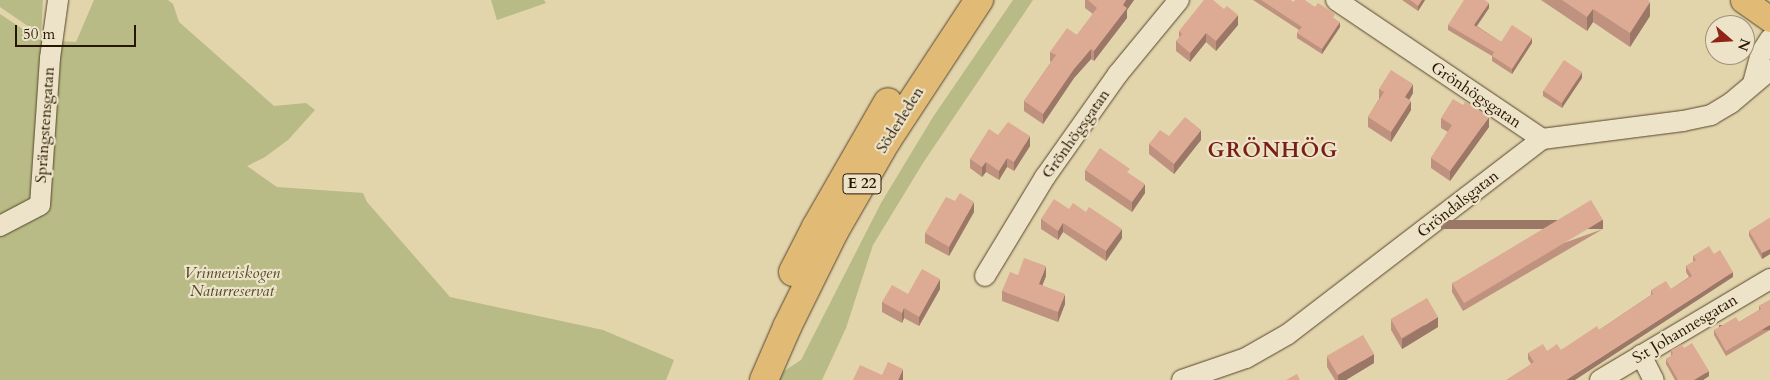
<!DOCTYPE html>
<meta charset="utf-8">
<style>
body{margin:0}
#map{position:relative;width:1770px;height:380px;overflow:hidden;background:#e2d4ab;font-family:Cardo,serif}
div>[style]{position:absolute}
.green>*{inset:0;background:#b8bb85}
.roads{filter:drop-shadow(0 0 1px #56452c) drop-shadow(0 0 1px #56452c)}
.minor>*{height:20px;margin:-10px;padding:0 10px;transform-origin:10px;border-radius:10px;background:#ece3c8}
.major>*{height:25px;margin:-12.5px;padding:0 12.5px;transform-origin:12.5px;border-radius:12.5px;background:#e1ba76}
.highway>*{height:28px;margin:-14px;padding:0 14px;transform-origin:14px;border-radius:14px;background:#e1ba76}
.wall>*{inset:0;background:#be927f}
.shaded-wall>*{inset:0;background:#9b7768;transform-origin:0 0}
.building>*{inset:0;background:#ddaa94;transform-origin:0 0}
span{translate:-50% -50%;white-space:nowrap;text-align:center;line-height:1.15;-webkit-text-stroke:4.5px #ece3c8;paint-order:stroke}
.shield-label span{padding:1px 4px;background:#ece3c8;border:1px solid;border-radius:4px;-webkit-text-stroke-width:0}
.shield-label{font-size:15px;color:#281502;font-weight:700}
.street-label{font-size:16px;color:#281502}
.park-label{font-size:16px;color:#534729;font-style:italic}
.district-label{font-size:21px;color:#7a1f14;font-weight:700;letter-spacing:1px}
.north{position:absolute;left:1705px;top:15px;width:50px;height:50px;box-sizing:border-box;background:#ece3c8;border:1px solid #9e9179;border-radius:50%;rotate:109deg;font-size:14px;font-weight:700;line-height:20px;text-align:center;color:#281502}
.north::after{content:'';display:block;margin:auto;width:18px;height:22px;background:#8f2418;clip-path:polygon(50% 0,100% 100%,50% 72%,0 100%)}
.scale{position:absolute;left:15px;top:25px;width:121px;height:22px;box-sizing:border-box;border:2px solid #281502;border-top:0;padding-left:6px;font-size:15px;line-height:18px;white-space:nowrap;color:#281502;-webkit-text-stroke:4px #ece3c8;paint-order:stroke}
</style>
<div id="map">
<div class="green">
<i style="clip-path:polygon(0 0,43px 0,41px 35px,0 7px)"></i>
<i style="clip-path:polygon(94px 0,168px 0,173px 4px,179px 22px,274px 106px,306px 103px,315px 110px,288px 140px,265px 157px,247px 166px,277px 187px,363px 193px,367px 202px,450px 297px,603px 330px,674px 360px,666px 380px,0 380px,0 14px,39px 40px,76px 42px)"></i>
<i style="clip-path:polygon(491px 0,544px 0,546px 3px,497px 20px)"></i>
<i style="clip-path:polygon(1013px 0,1033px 0,923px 163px,873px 245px,846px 328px,822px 380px,778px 380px,784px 371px,801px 360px,881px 203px,933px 117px)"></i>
</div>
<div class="roads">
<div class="minor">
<i style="left:1336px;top:0;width:249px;rotate:34deg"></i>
<i style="left:1753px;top:83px;width:31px;rotate:-75deg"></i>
<i style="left:1761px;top:53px;width:17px;rotate:-57deg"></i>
<i style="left:0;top:226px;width:45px;rotate:-27.7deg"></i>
<i style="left:40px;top:205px;width:147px;rotate:-86.1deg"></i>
<i style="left:50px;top:58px;width:59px;rotate:-82.1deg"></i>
<i style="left:985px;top:276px;width:116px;rotate:-58.8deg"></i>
<i style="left:1045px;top:177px;width:126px;rotate:-54.7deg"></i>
<i style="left:1118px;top:74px;width:96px;rotate:-50.5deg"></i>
<i style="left:1641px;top:355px;width:28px;rotate:63deg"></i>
<i style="left:1182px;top:380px;width:68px;rotate:-19deg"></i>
<i style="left:1246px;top:358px;width:48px;rotate:-29.7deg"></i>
<i style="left:1288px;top:334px;width:320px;rotate:-37.5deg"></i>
<i style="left:1542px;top:139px;width:142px;rotate:-7.3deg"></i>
<i style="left:1683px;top:121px;width:29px;rotate:-12deg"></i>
<i style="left:1711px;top:115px;width:23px;rotate:-31deg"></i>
<i style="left:1731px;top:103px;width:51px;rotate:-40.2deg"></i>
<i style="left:1600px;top:380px;width:198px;rotate:-30.7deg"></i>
</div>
<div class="major">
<i style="left:1743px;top:0;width:33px;rotate:35deg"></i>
</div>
<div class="highway">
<i style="left:793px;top:272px;width:51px;rotate:-62.9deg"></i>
<i style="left:816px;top:227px;width:144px;rotate:-60.1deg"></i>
<i style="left:764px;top:380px;width:58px;rotate:-66.5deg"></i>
<i style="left:787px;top:327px;width:106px;rotate:-63.7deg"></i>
<i style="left:834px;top:232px;width:106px;rotate:-60.1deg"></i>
<i style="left:887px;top:140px;width:168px;rotate:-56.7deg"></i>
</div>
</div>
<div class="wall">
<i style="clip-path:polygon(1085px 0,1134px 0,1127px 10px,1127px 18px,1094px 61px,1091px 59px,1074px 78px,1043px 124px,1024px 111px,1024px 101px,1051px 62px,1050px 61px,1050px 52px,1077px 35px,1093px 14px,1085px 8px)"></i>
<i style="clip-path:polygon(1253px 0,1290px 0,1293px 2px,1335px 19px,1340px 27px,1322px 54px,1297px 38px,1297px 33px,1299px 30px)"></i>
<i style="clip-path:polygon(1402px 0,1425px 0,1418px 11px)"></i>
<i style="clip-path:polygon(1541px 0,1648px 0,1650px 16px,1630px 47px,1593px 22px,1587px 31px)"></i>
<i style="clip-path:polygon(1489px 8px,1477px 26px,1501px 42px,1532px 43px,1512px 74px,1492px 61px,1492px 56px,1448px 30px,1448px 25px)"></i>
<i style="clip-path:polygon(1238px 25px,1216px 51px,1206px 42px,1190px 62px,1176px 51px,1176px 41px,1179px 38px,1179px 31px)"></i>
<i style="clip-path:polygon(1582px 78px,1562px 108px,1543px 96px,1543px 91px)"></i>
<i style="clip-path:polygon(1379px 89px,1413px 93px,1409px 100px,1411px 110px,1391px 142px,1368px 127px,1368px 117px,1379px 99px)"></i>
<i style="clip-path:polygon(1441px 118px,1489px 127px,1450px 181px,1431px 168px,1431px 158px,1448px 132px,1441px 128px)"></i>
<i style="clip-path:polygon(998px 135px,1030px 146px,1014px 171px,1007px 167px,999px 180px,986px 172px,982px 177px,970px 168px,970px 159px)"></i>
<i style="clip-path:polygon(1169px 136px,1201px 140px,1174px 174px,1149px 154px,1149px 144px)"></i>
<i style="clip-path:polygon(1085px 170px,1145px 193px,1132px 212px,1085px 180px)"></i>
<i style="clip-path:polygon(1069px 209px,1122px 238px,1106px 261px,1063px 232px,1058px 240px,1041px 229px,1041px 219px)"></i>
<i style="clip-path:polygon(974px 212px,949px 256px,925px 243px,925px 233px)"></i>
<i style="clip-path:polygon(1770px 218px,1770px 254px,1762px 259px,1749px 236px,1749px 231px)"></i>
<i style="clip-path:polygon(1603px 229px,1463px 311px,1452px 292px,1452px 283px)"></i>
<i style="clip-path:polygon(1714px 254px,1733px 277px,1531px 364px,1528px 359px,1528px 353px,1547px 351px,1561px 350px,1599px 330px,1651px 295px,1651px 290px,1671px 289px,1689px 277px,1686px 272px,1686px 266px,1693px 262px,1693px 256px)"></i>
<i style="clip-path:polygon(1018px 275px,1046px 276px,1042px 285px,1065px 304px,1058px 322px,1002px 301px,1002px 291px)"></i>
<i style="clip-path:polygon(940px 289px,919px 326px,904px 318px,902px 323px,882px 312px,882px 302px,908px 294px)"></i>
<i style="clip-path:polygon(1770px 300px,1770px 330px,1726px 356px,1714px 335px,1714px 330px,1739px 322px,1759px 310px,1759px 306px)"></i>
<i style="clip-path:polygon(1391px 320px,1438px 327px,1402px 349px,1391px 330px)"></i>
<i style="clip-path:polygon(1684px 348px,1709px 376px,1703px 380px,1675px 380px,1666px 364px,1666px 359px,1671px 356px,1671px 350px)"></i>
<i style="clip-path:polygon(1327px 357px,1374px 363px,1346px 380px,1335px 380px,1327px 367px)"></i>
</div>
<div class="shaded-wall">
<i style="clip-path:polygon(1126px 0,1134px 0,1127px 10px,1127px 18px,1094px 61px,1094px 51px,1123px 5px)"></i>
<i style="clip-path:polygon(1422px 0,1425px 0,1418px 11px,1418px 6px)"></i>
<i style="clip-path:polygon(1650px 2px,1650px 16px,1630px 47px,1630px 33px)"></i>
<i style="clip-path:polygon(1489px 3px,1489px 8px,1474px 30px,1474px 25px)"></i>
<i style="clip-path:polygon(1593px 9px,1593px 22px,1587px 31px,1587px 17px)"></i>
<i style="clip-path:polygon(1238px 15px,1238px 25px,1216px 51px,1216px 41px)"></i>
<i style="clip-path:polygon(1340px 22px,1340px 27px,1322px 54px,1322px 49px)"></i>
<i style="clip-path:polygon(1206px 33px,1206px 42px,1190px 62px,1190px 53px)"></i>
<i style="clip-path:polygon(1532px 38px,1532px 43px,1512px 74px,1512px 69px)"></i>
<i style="clip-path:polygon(1091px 49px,1091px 59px,1074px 78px,1043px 124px,1043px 114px,1074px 69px)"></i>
<i style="clip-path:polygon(1582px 72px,1582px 78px,1562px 108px,1562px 103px)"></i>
<i style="clip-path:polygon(1413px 84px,1413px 93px,1405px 107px,1405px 97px)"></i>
<i style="clip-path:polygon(1411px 101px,1411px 110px,1391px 142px,1391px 132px)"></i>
<i style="clip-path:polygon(1489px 117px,1489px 127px,1450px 181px,1450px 171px)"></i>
<i style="clip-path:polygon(1201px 130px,1201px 140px,1174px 174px,1174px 164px)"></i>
<i style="clip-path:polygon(1030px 136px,1030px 146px,1014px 171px,1014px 162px)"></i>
<i style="clip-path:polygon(1007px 158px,1007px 167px,999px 180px,999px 171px)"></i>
<i style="clip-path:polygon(986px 162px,986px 172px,982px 177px,982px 167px)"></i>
<i style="clip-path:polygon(1145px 184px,1145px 193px,1132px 212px,1132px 202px)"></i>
<i style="clip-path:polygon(974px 202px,974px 212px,949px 256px,949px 247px)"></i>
<i style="left:1603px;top:220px;width:9px;height:162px;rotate:90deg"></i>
<i style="clip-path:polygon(1063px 223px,1063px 232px,1058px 240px,1058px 231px)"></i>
<i style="clip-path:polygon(1122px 229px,1122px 238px,1106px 261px,1106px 251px)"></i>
<i style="clip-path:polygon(1770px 249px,1770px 254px,1762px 259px,1762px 253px)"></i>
<i style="clip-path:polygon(1046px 266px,1046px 276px,1039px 294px,1039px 284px)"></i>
<i style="clip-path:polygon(1733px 272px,1733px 277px,1575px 380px,1566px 380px)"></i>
<i style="clip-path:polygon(940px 279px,940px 289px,919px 326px,919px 317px)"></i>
<i style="clip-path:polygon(1065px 294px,1065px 304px,1058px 322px,1058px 312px)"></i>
<i style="clip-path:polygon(904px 308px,904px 318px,902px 323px,902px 313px)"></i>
<i style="clip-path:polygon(1438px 317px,1438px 327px,1402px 349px,1402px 339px)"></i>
<i style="left:1770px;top:325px;width:5px;height:51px;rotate:90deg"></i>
<i style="clip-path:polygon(1374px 354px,1374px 363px,1346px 380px,1338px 380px,1338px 375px)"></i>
<i style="clip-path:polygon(903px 369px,903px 380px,898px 380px)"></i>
<i style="clip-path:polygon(1709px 371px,1709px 376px,1703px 380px,1694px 380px)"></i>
</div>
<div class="building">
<i style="clip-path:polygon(1088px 0,1126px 0,1123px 5px,1127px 8px,1094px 51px,1091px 49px,1074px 69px,1043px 114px,1024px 101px,1056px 55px,1050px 52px,1067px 28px,1077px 35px,1097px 8px)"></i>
<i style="clip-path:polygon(1204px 0,1213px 0,1224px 9px,1227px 6px,1238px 15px,1216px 41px,1206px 33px,1190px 53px,1176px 41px,1182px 34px,1179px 31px)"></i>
<i style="clip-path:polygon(1261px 0,1290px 0,1293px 2px,1295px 0,1305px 0,1315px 7px,1318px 3px,1335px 14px,1333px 18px,1340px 22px,1322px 49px,1297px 33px,1302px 27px)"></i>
<i style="clip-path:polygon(1410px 0,1422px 0,1418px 6px)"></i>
<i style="clip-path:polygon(1464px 0,1485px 0,1489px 3px,1474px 25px,1501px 42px,1512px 25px,1532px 38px,1512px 69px,1492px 56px,1494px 52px,1448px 25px)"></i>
<i style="clip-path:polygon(1562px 0,1648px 0,1650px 2px,1630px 33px,1593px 9px,1587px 17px)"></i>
<i style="left:1564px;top:60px;width:22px;height:37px;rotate:34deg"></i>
<i style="clip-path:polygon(1391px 70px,1413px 84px,1405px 97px,1411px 101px,1391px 132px,1368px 117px,1384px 92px,1379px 89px)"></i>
<i style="clip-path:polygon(1453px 99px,1463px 105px,1465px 102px,1489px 117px,1450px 171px,1431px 158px,1452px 125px,1441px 118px)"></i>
<i style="clip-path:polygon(1185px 117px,1201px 130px,1174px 164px,1149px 144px,1160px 130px,1169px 136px)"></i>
<i style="clip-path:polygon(1008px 122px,1030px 136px,1014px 162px,1007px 158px,999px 171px,986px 162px,982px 167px,970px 159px,989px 129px,998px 135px)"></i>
<i style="clip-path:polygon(1100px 148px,1130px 169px,1127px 172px,1145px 184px,1132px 202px,1085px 170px)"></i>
<i style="clip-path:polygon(960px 193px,974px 202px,949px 247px,925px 233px,946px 197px,955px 201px)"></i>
<i style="clip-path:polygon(1054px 199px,1069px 209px,1073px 203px,1086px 212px,1089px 207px,1122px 229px,1106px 251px,1063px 223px,1058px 231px,1041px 219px)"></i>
<i style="left:1591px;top:200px;width:23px;height:162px;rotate:59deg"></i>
<i style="clip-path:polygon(1770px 218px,1770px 249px,1762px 253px,1749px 231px)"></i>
<i style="clip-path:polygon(1709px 246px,1714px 254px,1720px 250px,1733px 272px,1566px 380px,1506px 380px,1534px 362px,1528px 353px,1543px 344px,1547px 351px,1557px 344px,1561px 350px,1597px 326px,1599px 330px,1653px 294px,1651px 290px,1666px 281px,1671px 289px,1692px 276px,1686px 266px,1696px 260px,1693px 256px)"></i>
<i style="clip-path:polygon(1024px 258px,1046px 266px,1039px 284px,1065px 294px,1058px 312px,1002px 291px,1010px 272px,1018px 275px)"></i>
<i style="clip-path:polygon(922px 269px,940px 279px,919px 317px,904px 308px,902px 313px,882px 302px,892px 285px,908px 294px)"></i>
<i style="left:1427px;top:298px;width:22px;height:42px;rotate:60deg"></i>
<i style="clip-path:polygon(1770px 300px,1770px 325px,1726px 351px,1714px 330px,1736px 317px,1739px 322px,1761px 309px,1759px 306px)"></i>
<i style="left:1363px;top:335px;width:22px;height:42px;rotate:60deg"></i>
<i style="clip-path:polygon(1692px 343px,1709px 371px,1694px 380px,1678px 380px,1666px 359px,1673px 354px,1671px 350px,1682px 344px,1684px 348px)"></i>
<i style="clip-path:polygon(888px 362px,903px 369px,898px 380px,853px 380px,860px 365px,882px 375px)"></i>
<i style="clip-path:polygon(1297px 374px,1300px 380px,1286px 380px)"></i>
</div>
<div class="shield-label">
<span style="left:862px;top:184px">E 22</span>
</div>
<div class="street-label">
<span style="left:1476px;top:95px;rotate:34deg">Grönhögsgatan</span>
<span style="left:900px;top:120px;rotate:-58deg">Söderleden</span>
<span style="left:45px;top:125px;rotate:-86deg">Sprängstensgatan</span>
<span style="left:1076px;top:134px;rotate:-55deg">Grönhögsgatan</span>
<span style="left:1458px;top:204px;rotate:-38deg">Gröndalsgatan</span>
<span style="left:1685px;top:329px;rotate:-31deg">S:t Johannesgatan</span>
</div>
<div class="park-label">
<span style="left:232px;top:282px">Vrinneviskogen<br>Naturreservat</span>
</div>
<div class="district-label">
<span style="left:1273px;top:151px">GRÖNHÖG</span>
</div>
<div class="north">N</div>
<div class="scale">50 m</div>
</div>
